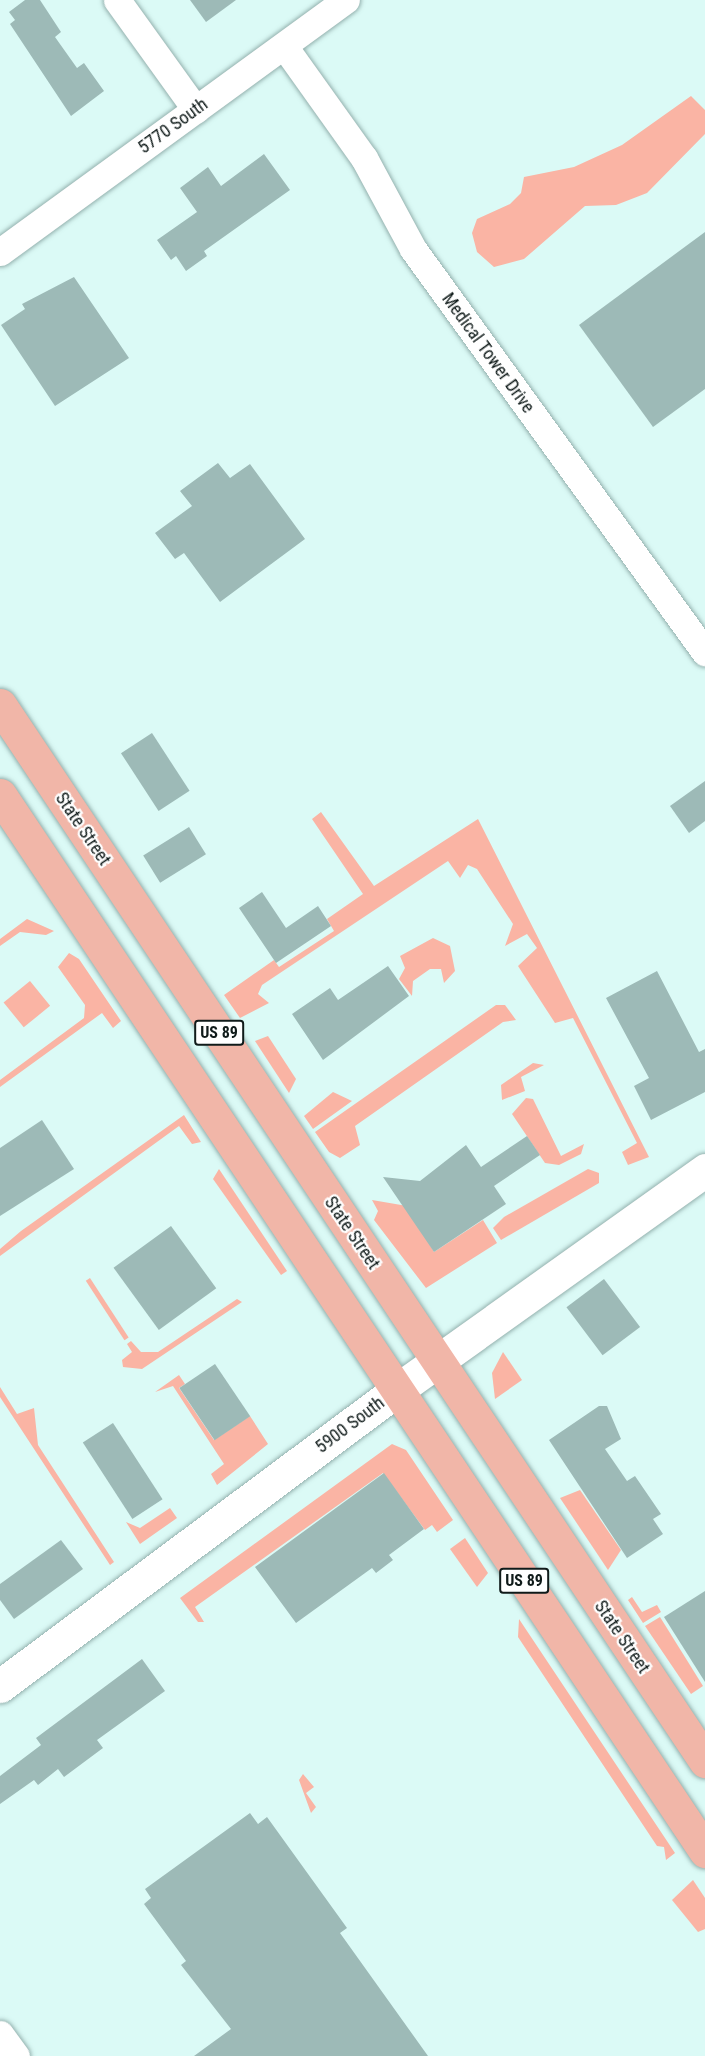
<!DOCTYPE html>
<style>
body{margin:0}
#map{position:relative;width:705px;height:2056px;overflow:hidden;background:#dbfaf6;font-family:"Roboto Condensed",sans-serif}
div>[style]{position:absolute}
.green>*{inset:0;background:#fab4a4;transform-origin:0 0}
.building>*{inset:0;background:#9dbab7;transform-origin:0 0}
.roads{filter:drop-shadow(0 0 2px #94b1ae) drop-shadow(0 0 2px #94b1ae)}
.minor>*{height:27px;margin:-13.5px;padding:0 13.5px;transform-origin:13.5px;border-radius:13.5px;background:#fff}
.tertiary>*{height:33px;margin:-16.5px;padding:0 16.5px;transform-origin:16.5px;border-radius:16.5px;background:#fff}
.secondary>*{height:33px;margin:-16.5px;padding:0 16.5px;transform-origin:16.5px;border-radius:16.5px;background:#fff}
.primary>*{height:33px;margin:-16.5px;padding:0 16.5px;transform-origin:16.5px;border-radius:16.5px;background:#f1b6a8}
span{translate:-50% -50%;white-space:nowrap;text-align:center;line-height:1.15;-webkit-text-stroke:4.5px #fff;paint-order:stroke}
.shield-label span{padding:2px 4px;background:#fff;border:2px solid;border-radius:4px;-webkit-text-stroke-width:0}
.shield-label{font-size:16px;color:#101b1a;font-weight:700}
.street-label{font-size:18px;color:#101b1a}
</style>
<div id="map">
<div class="green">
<i style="clip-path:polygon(691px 96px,705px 110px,705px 134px,647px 193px,616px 205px,585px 206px,524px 259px,494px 267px,477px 252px,472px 233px,477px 219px,510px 204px,521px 193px,524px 177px,574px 167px,622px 145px)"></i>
<i style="clip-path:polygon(321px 812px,374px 886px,478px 819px,649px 1157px,628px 1165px,622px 1152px,637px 1143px,573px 1018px,555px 1023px,518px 966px,537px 948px,527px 934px,505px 946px,513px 924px,477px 869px,468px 865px,460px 878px,448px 861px,262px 985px,258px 994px,269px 1003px,240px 1018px,224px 995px,274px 960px,279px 967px,334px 931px,327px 919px,363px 894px,312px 819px)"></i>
<i style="clip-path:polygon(27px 919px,54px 931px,46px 935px,20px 932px,0 946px,0 939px)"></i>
<i style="clip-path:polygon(433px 938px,450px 946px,455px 971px,444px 983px,441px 969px,430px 969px,413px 981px,412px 996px,399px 979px,405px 968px,400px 956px)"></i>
<i style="clip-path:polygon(69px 953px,79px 959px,121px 1021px,113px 1028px,102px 1013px,0 1087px,0 1080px,84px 1018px,85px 1005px,58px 967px)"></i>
<i style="left:30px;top:981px;width:32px;height:34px;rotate:51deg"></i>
<i style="clip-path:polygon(496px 1005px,505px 1005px,516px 1020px,503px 1022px,355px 1126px,360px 1145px,340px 1158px,329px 1152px,315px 1132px)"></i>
<i style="clip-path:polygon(268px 1036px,296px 1079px,289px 1093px,255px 1041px)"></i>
<i style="clip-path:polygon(533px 1063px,544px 1065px,521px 1077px,525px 1091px,502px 1100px,501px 1085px)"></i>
<i style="clip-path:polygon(333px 1092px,352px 1101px,313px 1129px,304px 1116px)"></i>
<i style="clip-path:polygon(526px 1098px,533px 1099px,561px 1156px,584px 1144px,581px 1154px,559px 1165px,545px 1163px,512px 1114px)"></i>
<i style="clip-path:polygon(184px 1115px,201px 1142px,192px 1144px,179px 1126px,0 1256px,0 1249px,21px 1231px)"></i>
<i style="clip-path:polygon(219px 1169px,287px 1271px,281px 1275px,213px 1179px)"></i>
<i style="clip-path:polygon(588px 1169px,599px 1173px,599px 1183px,501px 1240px,493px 1228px,504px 1217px)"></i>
<i style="clip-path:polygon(372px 1200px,407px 1206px,434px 1252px,483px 1220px,497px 1243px,426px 1288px,374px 1220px,378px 1211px)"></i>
<i style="left:90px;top:1278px;width:71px;height:5px;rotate:57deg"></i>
<i style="clip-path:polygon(237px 1299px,242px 1302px,142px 1369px,123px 1367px,122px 1360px,132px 1352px,127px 1344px,131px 1341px,141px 1352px,158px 1352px)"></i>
<i style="clip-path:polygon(503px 1352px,522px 1380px,495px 1399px,492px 1373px)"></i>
<i style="clip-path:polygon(179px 1375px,185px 1384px,179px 1388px,214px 1440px,250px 1416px,268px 1444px,217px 1485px,211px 1474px,224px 1464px,173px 1386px,155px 1392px)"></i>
<i style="clip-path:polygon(0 1387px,17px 1414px,34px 1408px,38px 1445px,114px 1562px,110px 1565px,0 1397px)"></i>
<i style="clip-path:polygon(392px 1444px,406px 1450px,453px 1520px,437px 1532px,432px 1525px,425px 1530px,383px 1473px,195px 1607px,204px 1622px,198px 1622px,180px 1598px)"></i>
<i style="clip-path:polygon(580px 1490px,621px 1550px,608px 1570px,560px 1498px)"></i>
<i style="clip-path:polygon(170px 1508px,177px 1518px,140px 1544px,126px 1522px,140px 1528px)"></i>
<i style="clip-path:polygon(465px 1538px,488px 1573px,477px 1587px,450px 1549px)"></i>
<i style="clip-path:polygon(632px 1597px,642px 1612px,657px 1605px,661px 1612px,643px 1623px,628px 1600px)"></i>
<i style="clip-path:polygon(660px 1617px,703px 1686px,691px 1694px,645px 1626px)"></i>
<i style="clip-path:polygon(519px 1619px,675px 1853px,666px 1860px,664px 1847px,657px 1846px,518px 1637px)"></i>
<i style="clip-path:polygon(303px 1774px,314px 1787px,306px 1793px,316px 1807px,311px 1813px,299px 1780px)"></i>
<i style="clip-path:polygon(693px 1880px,705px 1898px,705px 1929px,698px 1932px,672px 1900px)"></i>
</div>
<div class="building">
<i style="clip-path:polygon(25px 0,40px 0,61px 32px,55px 37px,77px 68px,84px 63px,104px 91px,71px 116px,10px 24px,15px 20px,9px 12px)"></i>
<i style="clip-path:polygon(190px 0,236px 0,206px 22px)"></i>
<i style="clip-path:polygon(264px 154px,290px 190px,204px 251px,207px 256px,186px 271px,176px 256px,171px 260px,157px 240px,197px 212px,180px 188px,208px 167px,221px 186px)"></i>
<i style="clip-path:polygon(705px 232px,705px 389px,653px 427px,579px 325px)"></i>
<i style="clip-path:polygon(74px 277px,129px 358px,55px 406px,1px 325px,25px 309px,22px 304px)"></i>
<i style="clip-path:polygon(218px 463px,230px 478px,250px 464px,305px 539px,220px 602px,184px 553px,175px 559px,155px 533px,192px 506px,180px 491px)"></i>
<i style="left:152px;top:733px;width:69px;height:37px;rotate:57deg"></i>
<i style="clip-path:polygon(705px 781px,705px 821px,689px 833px,670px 806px)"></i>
<i style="left:189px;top:827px;width:32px;height:54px;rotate:58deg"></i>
<i style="clip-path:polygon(262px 892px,286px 928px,318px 906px,331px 926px,276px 963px,239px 908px)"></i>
<i style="clip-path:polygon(388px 966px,409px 996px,323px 1060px,292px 1014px,330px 988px,338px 1000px)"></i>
<i style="clip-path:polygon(657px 971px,699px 1052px,705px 1049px,705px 1092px,651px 1120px,634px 1086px,649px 1078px,606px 998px)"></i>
<i style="clip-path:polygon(42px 1120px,74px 1169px,0 1216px,0 1148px)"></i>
<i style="clip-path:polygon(527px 1136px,540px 1155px,494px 1186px,506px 1204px,434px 1252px,383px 1177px,420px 1181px,466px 1145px,481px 1167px)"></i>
<i style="left:171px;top:1226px;width:77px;height:71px;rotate:54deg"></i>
<i style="left:604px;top:1279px;width:60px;height:47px;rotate:53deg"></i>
<i style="left:215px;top:1364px;width:63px;height:43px;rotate:56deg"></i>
<i style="clip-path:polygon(599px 1406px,607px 1406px,621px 1439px,605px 1449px,627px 1481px,635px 1476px,661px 1514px,653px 1519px,663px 1534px,627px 1558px,549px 1440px)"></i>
<i style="left:113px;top:1423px;width:91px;height:36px;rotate:57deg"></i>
<i style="clip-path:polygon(384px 1473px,424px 1529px,389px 1555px,393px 1560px,376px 1573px,372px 1568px,296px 1623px,255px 1567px)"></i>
<i style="clip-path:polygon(61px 1540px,83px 1569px,14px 1619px,0 1600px,0 1584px)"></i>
<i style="clip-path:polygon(705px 1591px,705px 1682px,664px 1617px)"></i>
<i style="clip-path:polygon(142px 1659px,165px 1691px,97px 1740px,103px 1748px,64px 1777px,58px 1769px,38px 1785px,34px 1780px,0 1804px,0 1776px,41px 1745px,36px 1738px)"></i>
<i style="clip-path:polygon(250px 1813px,258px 1824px,267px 1817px,347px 1928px,340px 1933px,428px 2056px,194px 2056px,231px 2029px,181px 1965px,186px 1961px,144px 1904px,151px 1898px,145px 1889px)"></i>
</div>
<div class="roads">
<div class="minor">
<i style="left:117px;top:0;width:135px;rotate:54.3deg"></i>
<i style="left:284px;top:46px;width:138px;rotate:54.5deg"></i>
<i style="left:364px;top:158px;width:103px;rotate:61.7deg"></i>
<i style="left:413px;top:249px;width:498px;rotate:54.1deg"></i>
<i style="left:0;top:252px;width:428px;rotate:-36.1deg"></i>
<i style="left:0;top:2034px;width:27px;rotate:54deg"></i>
</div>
<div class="tertiary">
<i style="left:0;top:1686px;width:495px;rotate:-36.7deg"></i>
</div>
<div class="secondary">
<i style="left:397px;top:1390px;width:379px;rotate:-35.5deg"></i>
</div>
<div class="primary">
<i style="left:0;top:705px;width:1270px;rotate:56.27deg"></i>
<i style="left:0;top:795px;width:1270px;rotate:56.27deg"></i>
</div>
</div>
<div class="shield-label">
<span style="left:219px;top:1033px">US 89</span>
<span style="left:524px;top:1581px">US 89</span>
</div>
<div class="street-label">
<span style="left:173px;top:126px;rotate:-36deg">5770 South</span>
<span style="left:488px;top:353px;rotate:54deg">Medical Tower Drive</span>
<span style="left:83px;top:829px;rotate:56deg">State Street</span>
<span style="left:352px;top:1233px;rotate:56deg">State Street</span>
<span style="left:350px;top:1425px;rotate:-37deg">5900 South</span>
<span style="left:622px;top:1637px;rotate:56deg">State Street</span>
</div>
</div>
